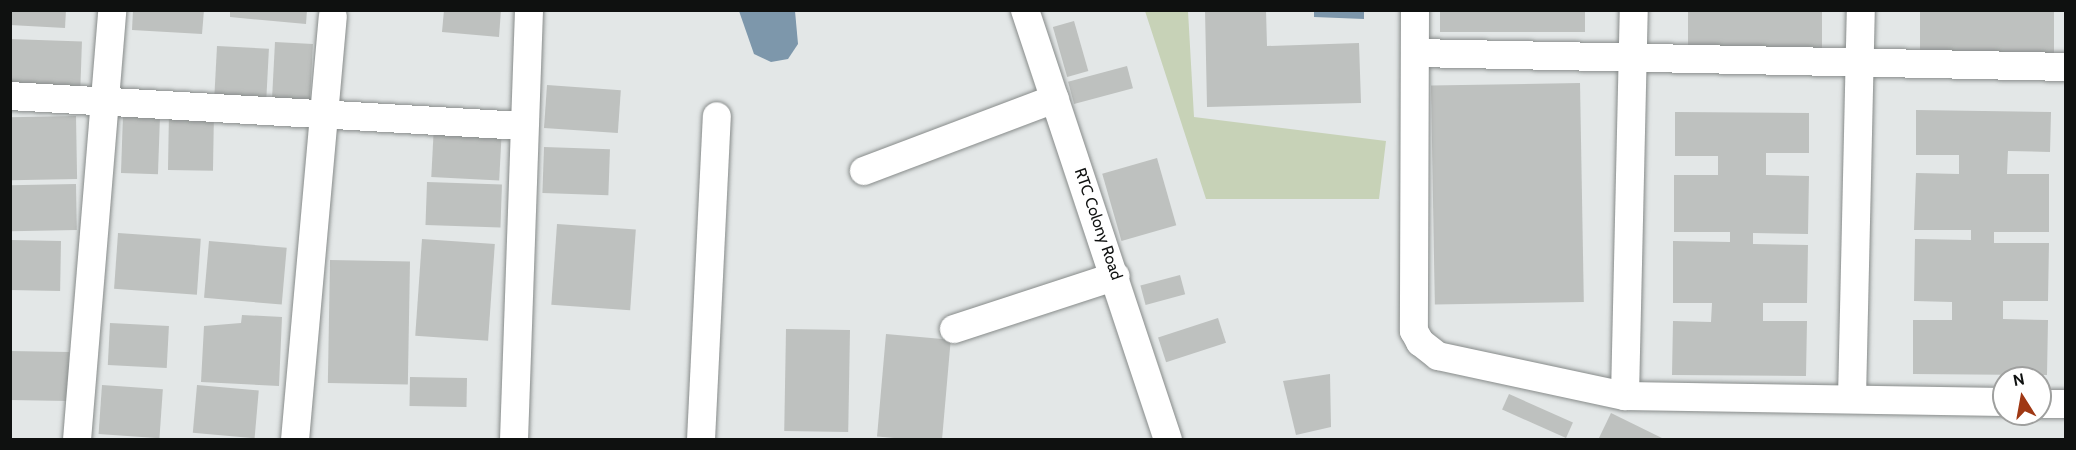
<!DOCTYPE html>
<style>
body{margin:0}
#map{position:relative;width:2076px;height:450px;overflow:hidden;background:#e3e7e7;font-family:Cabin,sans-serif}
div>[style]{position:absolute}
.green>*{inset:0;background:#c7d2b7}
.water>*{inset:0;background:#7d97ab}
.building>*{inset:0;background:#bec1bf;transform-origin:0 0}
.roads{filter:drop-shadow(0 0 2px #878b8a) drop-shadow(0 0 2px #878b8a)}
.minor>*{height:28px;margin:-14px;padding:0 14px;transform-origin:14px;border-radius:14px;background:#fff}
span{translate:-50% -50%;white-space:nowrap;text-align:center;line-height:1.15;-webkit-text-stroke:6px #fff;paint-order:stroke}
.street-label{font-size:16px;color:#0f1110}
.frame{position:absolute;inset:0;border:12px solid #0f1110;pointer-events:none}
.north{position:absolute;left:1992px;top:366px;width:60px;height:60px;box-sizing:border-box;background:#fff;border:2px solid #9fa09f;border-radius:50%;rotate:349deg;font-size:16px;font-weight:700;line-height:24px;text-align:center;color:#0f1110}
.north::after{content:'';display:block;margin:auto;width:21px;height:27px;background:#9f3814;clip-path:polygon(50% 0,100% 100%,50% 72%,0 100%)}
</style>
<div id="map">
<div class="green">
<i style="clip-path:polygon(1145px 11px,1188px 11px,1194px 117px,1386px 141px,1379px 199px,1206px 199px)"></i>
</div>
<div class="water">
<i style="clip-path:polygon(739px 11px,795px 11px,798px 44px,788px 59px,771px 62px,754px 54px)"></i>
<i style="clip-path:polygon(1314px 11px,1364px 11px,1364px 19px,1314px 17px)"></i>
</div>
<div class="building">
<i style="clip-path:polygon(10px 10px,66px 10px,65px 28px,10px 25px)"></i>
<i style="clip-path:polygon(133px 10px,204px 10px,202px 34px,132px 30px)"></i>
<i style="clip-path:polygon(230px 10px,307px 10px,306px 24px,230px 17px)"></i>
<i style="clip-path:polygon(444px 10px,501px 10px,499px 37px,442px 32px)"></i>
<i style="clip-path:polygon(1205px 10px,1266px 10px,1267px 46px,1359px 43px,1361px 103px,1207px 107px)"></i>
<i style="left:1440px;top:10px;width:145px;height:22px"></i>
<i style="left:1688px;top:10px;width:134px;height:38px"></i>
<i style="left:1920px;top:10px;width:134px;height:44px"></i>
<i style="left:1074px;top:21px;width:52px;height:22px;rotate:74deg"></i>
<i style="left:10px;top:39px;width:72px;height:49px;rotate:2deg"></i>
<i style="left:275px;top:42px;width:38px;height:57px;rotate:3deg"></i>
<i style="left:217px;top:46px;width:52px;height:49px;rotate:3deg"></i>
<i style="left:1127px;top:66px;width:23px;height:61px;rotate:75deg"></i>
<i style="left:1580px;top:83px;width:219px;height:149px;rotate:89deg"></i>
<i style="left:547px;top:85px;width:74px;height:43px;rotate:4deg"></i>
<i style="clip-path:polygon(1916px 110px,2051px 112px,2050px 152px,2008px 151px,2007px 174px,2049px 174px,2049px 232px,1994px 232px,1994px 243px,2049px 243px,2048px 301px,2003px 301px,2003px 319px,2048px 320px,2047px 375px,1913px 374px,1913px 320px,1952px 320px,1952px 302px,1914px 301px,1915px 239px,1971px 240px,1971px 230px,1914px 230px,1916px 173px,1959px 174px,1959px 155px,1916px 155px)"></i>
<i style="left:169px;top:111px;width:45px;height:59px;rotate:1deg"></i>
<i style="clip-path:polygon(1675px 112px,1809px 113px,1809px 153px,1766px 153px,1766px 175px,1809px 176px,1808px 234px,1753px 233px,1753px 244px,1808px 245px,1807px 303px,1763px 303px,1763px 321px,1807px 321px,1806px 376px,1672px 375px,1673px 321px,1711px 322px,1712px 303px,1673px 303px,1673px 241px,1730px 242px,1730px 232px,1674px 232px,1674px 175px,1718px 175px,1718px 156px,1675px 156px)"></i>
<i style="left:123px;top:115px;width:37px;height:58px;rotate:2deg"></i>
<i style="left:76px;top:116px;width:63px;height:66px;rotate:89deg"></i>
<i style="left:434px;top:125px;width:68px;height:52px;rotate:3deg"></i>
<i style="left:544px;top:147px;width:66px;height:46px;rotate:2deg"></i>
<i style="left:1157px;top:158px;width:70px;height:57px;rotate:74deg"></i>
<i style="left:427px;top:182px;width:75px;height:43px;rotate:2deg"></i>
<i style="left:76px;top:184px;width:46px;height:66px;rotate:89deg"></i>
<i style="left:557px;top:224px;width:79px;height:81px;rotate:4deg"></i>
<i style="left:118px;top:233px;width:83px;height:56px;rotate:4deg"></i>
<i style="left:422px;top:239px;width:73px;height:97px;rotate:4deg"></i>
<i style="left:10px;top:240px;width:51px;height:50px;rotate:1deg"></i>
<i style="left:209px;top:241px;width:78px;height:57px;rotate:5deg"></i>
<i style="left:330px;top:260px;width:80px;height:123px;rotate:1deg"></i>
<i style="left:1180px;top:275px;width:20px;height:41px;rotate:75deg"></i>
<i style="clip-path:polygon(242px 315px,282px 317px,279px 386px,201px 382px,204px 326px,241px 323px)"></i>
<i style="left:1218px;top:318px;width:26px;height:63px;rotate:72deg"></i>
<i style="left:110px;top:323px;width:59px;height:42px;rotate:3deg"></i>
<i style="left:786px;top:329px;width:64px;height:102px;rotate:1deg"></i>
<i style="left:886px;top:334px;width:65px;height:103px;rotate:5deg"></i>
<i style="left:10px;top:351px;width:59px;height:49px;rotate:1deg"></i>
<i style="clip-path:polygon(1330px 374px,1331px 427px,1296px 435px,1283px 381px)"></i>
<i style="left:410px;top:377px;width:57px;height:29px;rotate:1deg"></i>
<i style="left:102px;top:385px;width:61px;height:49px;rotate:4deg"></i>
<i style="left:197px;top:385px;width:62px;height:48px;rotate:5deg"></i>
<i style="left:1509px;top:394px;width:70px;height:17px;rotate:24deg"></i>
<i style="clip-path:polygon(1611px 413px,1666px 440px,1598px 440px)"></i>
</div>
<div class="roads">
<div class="minor">
<i style="left:1025px;top:10px;width:453px;rotate:71.6deg"></i>
<i style="left:1415px;top:10px;width:321px;rotate:90.2deg"></i>
<i style="left:1414px;top:331px;width:13px;rotate:61deg"></i>
<i style="left:1420px;top:342px;width:23px;rotate:38deg"></i>
<i style="left:1438px;top:356px;width:191px;rotate:12.1deg"></i>
<i style="left:1625px;top:396px;width:379px;rotate:0.9deg"></i>
<i style="left:1416px;top:53px;width:650px;rotate:1.23deg"></i>
<i style="left:10px;top:96px;width:514px;rotate:3.35deg"></i>
<i style="left:864px;top:171px;width:204px;rotate:-20.7deg"></i>
<i style="left:954px;top:329px;width:170px;rotate:-18.1deg"></i>
<i style="left:1625px;top:396px;width:386px;rotate:-88.7deg"></i>
<i style="left:1852px;top:398px;width:388px;rotate:-88.7deg"></i>
<i style="left:2040px;top:404px;width:26px"></i>
<i style="left:77px;top:440px;width:431px;rotate:-85.3deg"></i>
<i style="left:295px;top:440px;width:425px;rotate:-84.9deg"></i>
<i style="left:514px;top:440px;width:430px;rotate:-88deg"></i>
<i style="left:701px;top:440px;width:324px;rotate:-87.2deg"></i>
</div>
</div>
<div class="street-label">
<span style="left:1098px;top:224px;rotate:71deg">RTC Colony Road</span>
</div>
<div class="frame"></div>
<div class="north">N</div>
</div>
